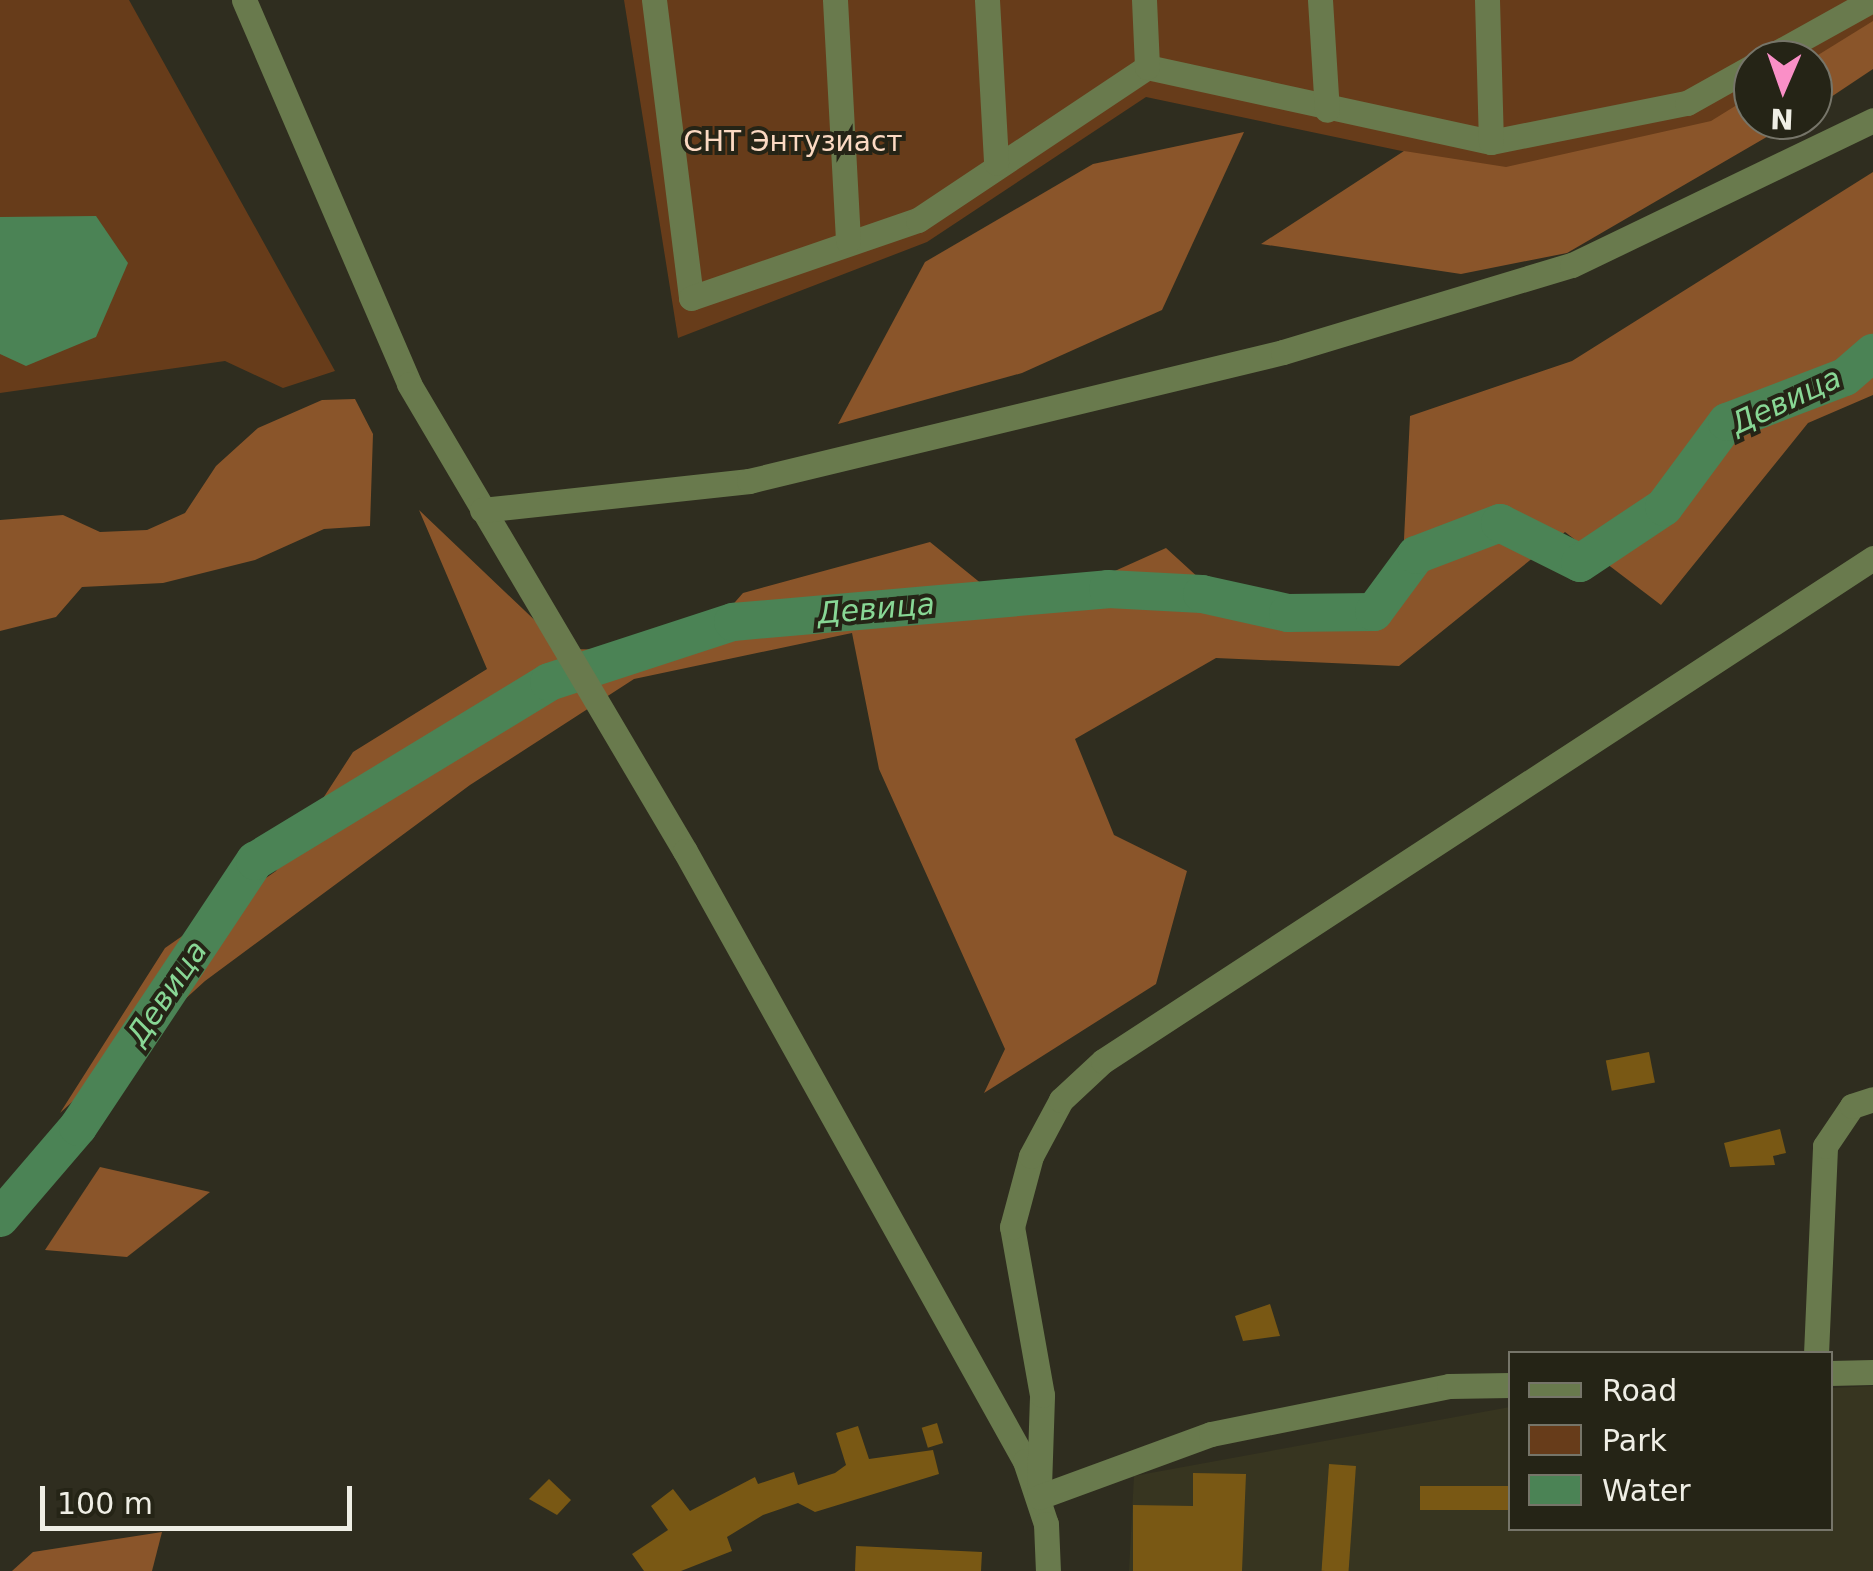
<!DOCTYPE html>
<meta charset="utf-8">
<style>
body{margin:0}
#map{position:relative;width:1873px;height:1571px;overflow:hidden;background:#2f2d1f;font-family:"DejaVu Sans",sans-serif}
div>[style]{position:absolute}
.built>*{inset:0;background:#373520}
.green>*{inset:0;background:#673c1a}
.forest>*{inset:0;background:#8a552a}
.water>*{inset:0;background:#4b8355}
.river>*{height:38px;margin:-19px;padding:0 19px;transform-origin:19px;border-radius:19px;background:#4b8355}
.building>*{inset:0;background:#795814;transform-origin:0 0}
.minor>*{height:25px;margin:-12.5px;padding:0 12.5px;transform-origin:12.5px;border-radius:12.5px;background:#697a4d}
span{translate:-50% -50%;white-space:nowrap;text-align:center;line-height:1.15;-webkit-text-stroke:8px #252416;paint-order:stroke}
.park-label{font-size:28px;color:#fbd9c2}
.water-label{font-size:30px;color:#88d795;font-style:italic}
.legend{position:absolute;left:1508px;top:1351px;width:325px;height:180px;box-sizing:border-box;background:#252416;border:2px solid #767569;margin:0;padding:12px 18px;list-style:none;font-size:30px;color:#efeee5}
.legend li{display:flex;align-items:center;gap:20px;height:50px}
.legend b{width:50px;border:2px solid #767569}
.north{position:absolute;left:1733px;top:40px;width:100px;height:100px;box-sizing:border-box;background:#252416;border:2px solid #767569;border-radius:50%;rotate:182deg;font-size:28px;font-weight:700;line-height:40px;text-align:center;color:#efeee5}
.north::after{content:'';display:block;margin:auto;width:35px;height:45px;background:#fa8fc7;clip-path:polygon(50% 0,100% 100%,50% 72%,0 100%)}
.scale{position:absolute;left:40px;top:1486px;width:312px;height:45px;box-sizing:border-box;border:5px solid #efeee5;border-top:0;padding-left:12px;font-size:30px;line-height:35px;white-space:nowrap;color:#efeee5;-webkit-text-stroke:8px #252416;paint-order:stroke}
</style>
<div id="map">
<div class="built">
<i style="clip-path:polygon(1873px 1386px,1873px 1571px,1129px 1571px,1134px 1476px,1510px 1407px,1510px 1528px,1830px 1528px,1831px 1388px)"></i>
</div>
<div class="green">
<i style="clip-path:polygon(0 0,129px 0,335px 371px,283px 388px,225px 361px,0 393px)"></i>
<i style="clip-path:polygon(624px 0,1873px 0,1873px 23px,1813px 60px,1753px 60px,1753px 100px,1709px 129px,1506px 173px,1146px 97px,927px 242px,678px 338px)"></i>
</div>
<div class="forest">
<i style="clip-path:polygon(1873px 21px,1873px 69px,1813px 109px,1810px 60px)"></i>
<i style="clip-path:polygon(1753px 95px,1753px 120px,1796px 120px,1567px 253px,1461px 274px,1261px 244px,1404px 151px,1506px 167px,1711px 121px)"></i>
<i style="clip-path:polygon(1244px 132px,1162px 310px,1022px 373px,838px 424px,925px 262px,1093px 164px)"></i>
<i style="clip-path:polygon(1873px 172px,1873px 395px,1808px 423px,1661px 605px,1565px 532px,1399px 666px,1216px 658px,1075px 739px,1114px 835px,1187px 871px,1156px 984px,984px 1093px,1005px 1049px,879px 769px,852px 633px,634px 679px,470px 785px,205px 981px,60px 1113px,165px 948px,276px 871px,353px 752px,487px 669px,419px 510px,565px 649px,692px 651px,743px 593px,930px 542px,1019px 614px,1166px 548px,1247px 622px,1401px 601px,1410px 416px,1572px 361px)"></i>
<i style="clip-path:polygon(355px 399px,373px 434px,370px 526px,324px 529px,255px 560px,163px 583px,82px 587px,56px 617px,0 631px,0 520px,63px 515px,100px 532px,147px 530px,185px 513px,216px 466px,258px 428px,322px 400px)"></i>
<i style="clip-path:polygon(100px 1167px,210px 1192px,127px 1257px,45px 1250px)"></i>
<i style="clip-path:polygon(162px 1532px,152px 1571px,12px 1571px,33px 1552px)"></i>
</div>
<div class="water">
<i style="clip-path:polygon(96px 216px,128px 263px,96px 337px,26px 366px,0 354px,0 217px)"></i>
</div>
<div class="river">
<i style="left:0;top:1218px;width:120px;rotate:-49.4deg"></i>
<i style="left:78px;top:1127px;width:320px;rotate:-56.4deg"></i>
<i style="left:255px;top:861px;width:344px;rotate:-31.3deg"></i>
<i style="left:549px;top:682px;width:194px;rotate:-18.1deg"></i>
<i style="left:733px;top:622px;width:376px;rotate:-5deg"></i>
<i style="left:1108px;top:589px;width:94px;rotate:3deg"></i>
<i style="left:1202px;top:594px;width:88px;rotate:12.5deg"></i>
<i style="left:1288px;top:613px;width:86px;rotate:-0.7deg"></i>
<i style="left:1374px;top:612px;width:71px;rotate:-53.6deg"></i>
<i style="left:1416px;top:555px;width:90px;rotate:-20.9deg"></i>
<i style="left:1500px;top:523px;width:89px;rotate:26.6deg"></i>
<i style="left:1580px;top:563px;width:101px;rotate:-33.7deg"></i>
<i style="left:1664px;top:507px;width:106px;rotate:-53.5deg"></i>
<i style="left:1727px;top:422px;width:126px;rotate:-20.9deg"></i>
<i style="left:1845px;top:377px;width:37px;rotate:-41deg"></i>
</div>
<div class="building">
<i style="left:1649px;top:1052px;width:31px;height:44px;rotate:79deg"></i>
<i style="clip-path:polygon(1780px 1129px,1786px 1153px,1773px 1156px,1775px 1165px,1730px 1167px,1724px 1143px)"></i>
<i style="clip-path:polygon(1270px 1304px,1280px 1336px,1243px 1341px,1235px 1316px)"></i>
<i style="left:937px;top:1423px;width:21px;height:16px;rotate:73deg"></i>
<i style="clip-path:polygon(858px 1426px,869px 1459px,933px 1450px,939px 1474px,815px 1512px,798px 1503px,763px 1515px,727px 1537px,732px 1551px,681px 1571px,644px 1571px,632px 1554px,668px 1530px,651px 1506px,673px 1489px,690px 1511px,755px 1477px,758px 1484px,794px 1472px,798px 1485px,835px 1473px,846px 1465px,836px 1433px)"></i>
<i style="left:1329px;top:1464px;width:27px;height:107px;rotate:4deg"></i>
<i style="clip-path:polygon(1193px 1473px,1246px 1474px,1242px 1571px,1133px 1571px,1133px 1505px,1193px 1506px)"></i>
<i style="clip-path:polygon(549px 1479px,571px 1500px,557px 1515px,529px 1499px)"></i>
<i style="left:1510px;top:1486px;width:24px;height:90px;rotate:90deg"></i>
<i style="clip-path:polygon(856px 1546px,982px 1552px,981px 1571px,855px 1571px)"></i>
</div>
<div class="minor">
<i style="left:244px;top:0;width:418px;rotate:66.7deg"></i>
<i style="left:409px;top:384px;width:542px;rotate:59.42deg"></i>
<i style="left:685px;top:851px;width:698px;rotate:60.87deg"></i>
<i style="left:1025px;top:1461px;width:66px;rotate:71.6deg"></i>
<i style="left:1046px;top:1524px;width:47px;rotate:87.6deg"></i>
<i style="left:654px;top:0;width:300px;rotate:82.9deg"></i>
<i style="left:691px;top:298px;width:240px;rotate:-19deg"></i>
<i style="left:918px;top:220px;width:275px;rotate:-33.7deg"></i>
<i style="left:1147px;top:67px;width:352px;rotate:12.3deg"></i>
<i style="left:1491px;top:142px;width:200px;rotate:-11.3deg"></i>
<i style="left:1687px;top:103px;width:76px;rotate:-29.3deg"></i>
<i style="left:835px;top:0;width:241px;rotate:86.9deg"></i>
<i style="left:987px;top:0;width:163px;rotate:86.8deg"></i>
<i style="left:1144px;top:0;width:67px;rotate:87.4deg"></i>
<i style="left:1320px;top:0;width:110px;rotate:86.4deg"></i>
<i style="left:1487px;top:0;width:142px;rotate:88.4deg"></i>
<i style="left:1764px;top:60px;width:124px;rotate:-29.1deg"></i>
<i style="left:482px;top:510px;width:269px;rotate:-6.2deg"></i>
<i style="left:749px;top:481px;width:549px;rotate:-13.58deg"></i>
<i style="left:1283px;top:352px;width:302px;rotate:-16.8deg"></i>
<i style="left:1572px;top:265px;width:334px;rotate:-25.7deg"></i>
<i style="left:1816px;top:1354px;width:208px;rotate:-87.5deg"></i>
<i style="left:1825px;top:1146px;width:48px;rotate:-56deg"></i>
<i style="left:1852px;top:1106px;width:22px;rotate:-18deg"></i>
<i style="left:1830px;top:1373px;width:43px;rotate:-1.3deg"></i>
<i style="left:1039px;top:1487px;width:92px;rotate:-88.1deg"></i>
<i style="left:1042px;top:1395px;width:171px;rotate:-100.1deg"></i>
<i style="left:1012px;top:1227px;width:73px;rotate:-75deg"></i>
<i style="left:1031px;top:1156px;width:64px;rotate:-61.8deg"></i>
<i style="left:1061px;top:1100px;width:57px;rotate:-42.9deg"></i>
<i style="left:1103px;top:1061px;width:920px;rotate:-33.15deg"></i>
<i style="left:1039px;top:1497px;width:183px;rotate:-20.1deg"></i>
<i style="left:1211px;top:1434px;width:243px;rotate:-11.4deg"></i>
<i style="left:1449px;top:1386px;width:61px;rotate:-0.9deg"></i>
</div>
<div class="park-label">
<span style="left:793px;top:142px">СНТ Энтузиаст</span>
</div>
<div class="water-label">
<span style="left:1786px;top:401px;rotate:-25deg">Девица</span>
<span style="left:876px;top:609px;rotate:-5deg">Девица</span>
<span style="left:167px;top:993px;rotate:-56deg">Девица</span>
</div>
<ul class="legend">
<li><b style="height:12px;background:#697a4d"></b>Road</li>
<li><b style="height:28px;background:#673c1a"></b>Park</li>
<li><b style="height:28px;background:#4b8355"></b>Water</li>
</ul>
<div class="north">N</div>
<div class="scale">100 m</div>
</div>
